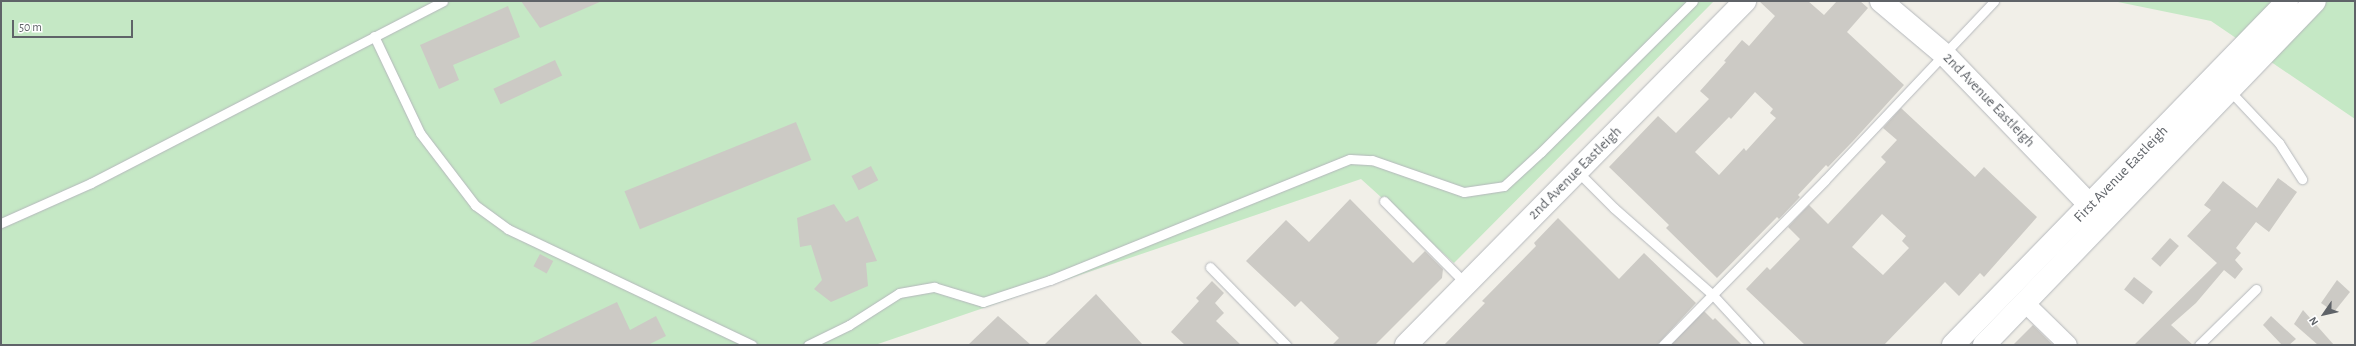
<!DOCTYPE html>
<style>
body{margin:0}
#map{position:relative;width:2356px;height:346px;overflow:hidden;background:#f1efe8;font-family:"Alegreya Sans",sans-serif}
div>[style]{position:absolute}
.green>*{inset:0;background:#c5e8c5}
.building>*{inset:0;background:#cccac5;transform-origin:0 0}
.roads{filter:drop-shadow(0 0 1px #b5b8bc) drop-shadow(0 0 1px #b5b8bc)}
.lane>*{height:9px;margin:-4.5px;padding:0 4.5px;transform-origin:4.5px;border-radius:4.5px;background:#fff}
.street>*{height:18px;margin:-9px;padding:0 9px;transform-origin:9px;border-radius:9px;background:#fff}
.secondary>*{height:22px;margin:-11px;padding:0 11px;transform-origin:11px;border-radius:11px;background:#fff}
span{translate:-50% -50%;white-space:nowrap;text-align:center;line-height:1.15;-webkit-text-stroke:4px #fff;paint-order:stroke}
.street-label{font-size:15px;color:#5f6368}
.frame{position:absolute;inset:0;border:2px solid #5f6368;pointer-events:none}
.north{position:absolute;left:2304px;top:294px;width:40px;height:40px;-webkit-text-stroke:3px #fff;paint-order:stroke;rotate:236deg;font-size:11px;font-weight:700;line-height:16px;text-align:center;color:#5f6368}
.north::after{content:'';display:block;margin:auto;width:14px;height:18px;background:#5f6368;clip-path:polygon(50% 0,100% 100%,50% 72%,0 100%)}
.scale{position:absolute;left:12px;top:20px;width:121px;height:18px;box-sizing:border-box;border:2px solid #5f6368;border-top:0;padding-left:5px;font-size:12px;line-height:14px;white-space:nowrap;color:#5f6368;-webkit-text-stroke:3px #fff;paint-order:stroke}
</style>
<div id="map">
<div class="green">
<i style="clip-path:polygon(1px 1px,1714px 1px,1454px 263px,1361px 179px,875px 345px,1px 345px)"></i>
<i style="clip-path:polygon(2113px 1px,2355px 1px,2355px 119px,2211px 21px)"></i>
</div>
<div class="building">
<i style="clip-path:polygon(521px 1px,602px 1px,540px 28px)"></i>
<i style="clip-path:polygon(evenodd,1759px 1px,1808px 1px,1824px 15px,1837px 1px,1860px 1px,1868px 8px,1847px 32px,1904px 85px,1854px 140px,1828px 167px,1826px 165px,1798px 195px,1800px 197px,1779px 219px,1777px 217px,1717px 278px,1666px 228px,1669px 225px,1609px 167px,1658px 116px,1676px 133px,1709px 99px,1700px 91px,1726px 62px,1724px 61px,1742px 40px,1749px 46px,1775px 16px,1759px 1px,1755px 92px,1773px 109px,1770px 113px,1776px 118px,1746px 151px,1744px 148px,1719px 175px,1695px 152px,1729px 117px,1731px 119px,1755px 92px)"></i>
<i style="clip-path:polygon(508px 6px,520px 37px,453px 65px,459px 80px,439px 89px,420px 45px)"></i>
<i style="left:555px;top:60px;width:17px;height:68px;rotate:65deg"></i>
<i style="clip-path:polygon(evenodd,1901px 108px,1975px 177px,1984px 167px,2037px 217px,1984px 277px,1980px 273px,1959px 296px,1945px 282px,1884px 345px,1805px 345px,1746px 289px,1767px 267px,1770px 270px,1800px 239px,1788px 227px,1809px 205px,1828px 224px,1886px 162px,1881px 157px,1897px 140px,1883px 128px,1901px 108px,1882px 214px,1906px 236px,1902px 241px,1909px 248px,1883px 275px,1852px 247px,1882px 214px)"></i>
<i style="left:796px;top:122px;width:41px;height:185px;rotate:68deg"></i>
<i style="left:871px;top:166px;width:16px;height:22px;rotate:63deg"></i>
<i style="clip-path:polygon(2278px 178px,2297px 192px,2269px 232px,2256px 222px,2236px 248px,2241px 253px,2235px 260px,2243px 269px,2235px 279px,2224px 270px,2196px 303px,2171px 325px,2193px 345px,2134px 345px,2217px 263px,2187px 236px,2211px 210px,2204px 205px,2223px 181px,2257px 208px)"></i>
<i style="clip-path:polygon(1350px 199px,1413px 263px,1425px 251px,1443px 269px,1442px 278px,1375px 345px,1332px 345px,1339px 338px,1301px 301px,1295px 307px,1246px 261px,1286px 220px,1309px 242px)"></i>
<i style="clip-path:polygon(834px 204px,846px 222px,858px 216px,877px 261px,866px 263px,868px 286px,831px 302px,814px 289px,822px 280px,811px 245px,800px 247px,797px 218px)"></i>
<i style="clip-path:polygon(1558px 218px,1619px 279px,1644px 253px,1696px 303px,1657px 345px,1444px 345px,1485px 303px,1482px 301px,1536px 246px,1534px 243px)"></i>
<i style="left:2170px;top:238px;width:12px;height:28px;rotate:42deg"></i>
<i style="left:540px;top:254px;width:15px;height:14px;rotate:28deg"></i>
<i style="left:2134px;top:277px;width:24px;height:16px;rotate:38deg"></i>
<i style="clip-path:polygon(2337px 280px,2350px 292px,2334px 312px,2321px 303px)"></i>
<i style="clip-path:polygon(1212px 281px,1224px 293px,1215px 303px,1224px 313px,1216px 321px,1241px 345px,1185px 345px,1171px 332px,1199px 301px,1196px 298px)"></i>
<i style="clip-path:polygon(1096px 294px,1143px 345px,1044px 345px)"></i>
<i style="clip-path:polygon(617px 302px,630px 330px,656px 316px,666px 336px,648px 345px,527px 345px)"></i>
<i style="clip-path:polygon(2303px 310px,2334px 345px,2318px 345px,2294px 324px)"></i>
<i style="clip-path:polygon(1704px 311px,1713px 320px,1715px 318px,1742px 345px,1671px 345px)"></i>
<i style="clip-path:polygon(998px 316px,1031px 345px,968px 345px)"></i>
<i style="clip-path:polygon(2271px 316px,2296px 339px,2289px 345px,2282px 345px,2263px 325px)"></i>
<i style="clip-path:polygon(2033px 325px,2053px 345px,2013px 345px)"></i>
</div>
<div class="roads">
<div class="lane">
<i style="left:374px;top:36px;width:107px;rotate:64.6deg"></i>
<i style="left:420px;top:133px;width:91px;rotate:52.6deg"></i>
<i style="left:475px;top:205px;width:41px;rotate:36deg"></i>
<i style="left:508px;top:229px;width:270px;rotate:25.4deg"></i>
<i style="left:2229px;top:90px;width:73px;rotate:46.7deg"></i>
<i style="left:2279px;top:143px;width:43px;rotate:57.4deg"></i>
<i style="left:1577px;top:171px;width:52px;rotate:45deg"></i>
<i style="left:1614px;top:208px;width:130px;rotate:41.3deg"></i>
<i style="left:1712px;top:294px;width:69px;rotate:47.3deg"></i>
<i style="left:1384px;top:201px;width:117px;rotate:45.3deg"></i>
<i style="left:1px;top:223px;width:98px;rotate:-24deg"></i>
<i style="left:91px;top:183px;width:396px;rotate:-27.3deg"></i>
<i style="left:1210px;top:267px;width:109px;rotate:45.7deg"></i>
<i style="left:808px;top:345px;width:46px;rotate:-26deg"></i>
<i style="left:849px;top:325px;width:59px;rotate:-32.6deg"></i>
<i style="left:899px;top:293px;width:36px;rotate:-10deg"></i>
<i style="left:934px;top:287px;width:51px;rotate:17deg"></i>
<i style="left:983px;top:302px;width:71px;rotate:-18.2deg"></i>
<i style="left:1050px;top:280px;width:323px;rotate:-22deg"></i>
<i style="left:1350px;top:159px;width:22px;rotate:3deg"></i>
<i style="left:1372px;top:160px;width:97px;rotate:19.2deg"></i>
<i style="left:1464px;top:192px;width:40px;rotate:-8.5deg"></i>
<i style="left:1504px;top:186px;width:50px;rotate:-42.6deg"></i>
<i style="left:1541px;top:152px;width:214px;rotate:-44.8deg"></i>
<i style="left:1663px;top:345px;width:231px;rotate:-45.5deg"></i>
<i style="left:1825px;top:180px;width:246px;rotate:-46.6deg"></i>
<i style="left:2199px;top:345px;width:80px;rotate:-44.5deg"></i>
</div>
<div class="street">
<i style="left:2025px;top:303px;width:60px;rotate:44.3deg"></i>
</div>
<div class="secondary">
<i style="left:1881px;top:1px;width:82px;rotate:40.1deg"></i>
<i style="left:1944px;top:54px;width:211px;rotate:46deg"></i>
<i style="left:1406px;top:345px;width:483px;rotate:-45.4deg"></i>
<i style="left:1953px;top:345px;width:479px;rotate:-45.8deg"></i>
<i style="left:1984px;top:345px;width:477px;rotate:-46.1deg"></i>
</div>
</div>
<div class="street-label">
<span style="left:1989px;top:100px;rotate:46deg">2nd Avenue Eastleigh</span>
<span style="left:1575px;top:173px;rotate:-45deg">2nd Avenue Eastleigh</span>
<span style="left:2121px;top:174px;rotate:-46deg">First Avenue Eastleigh</span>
</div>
<div class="frame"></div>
<div class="north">N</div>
<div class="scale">50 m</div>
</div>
